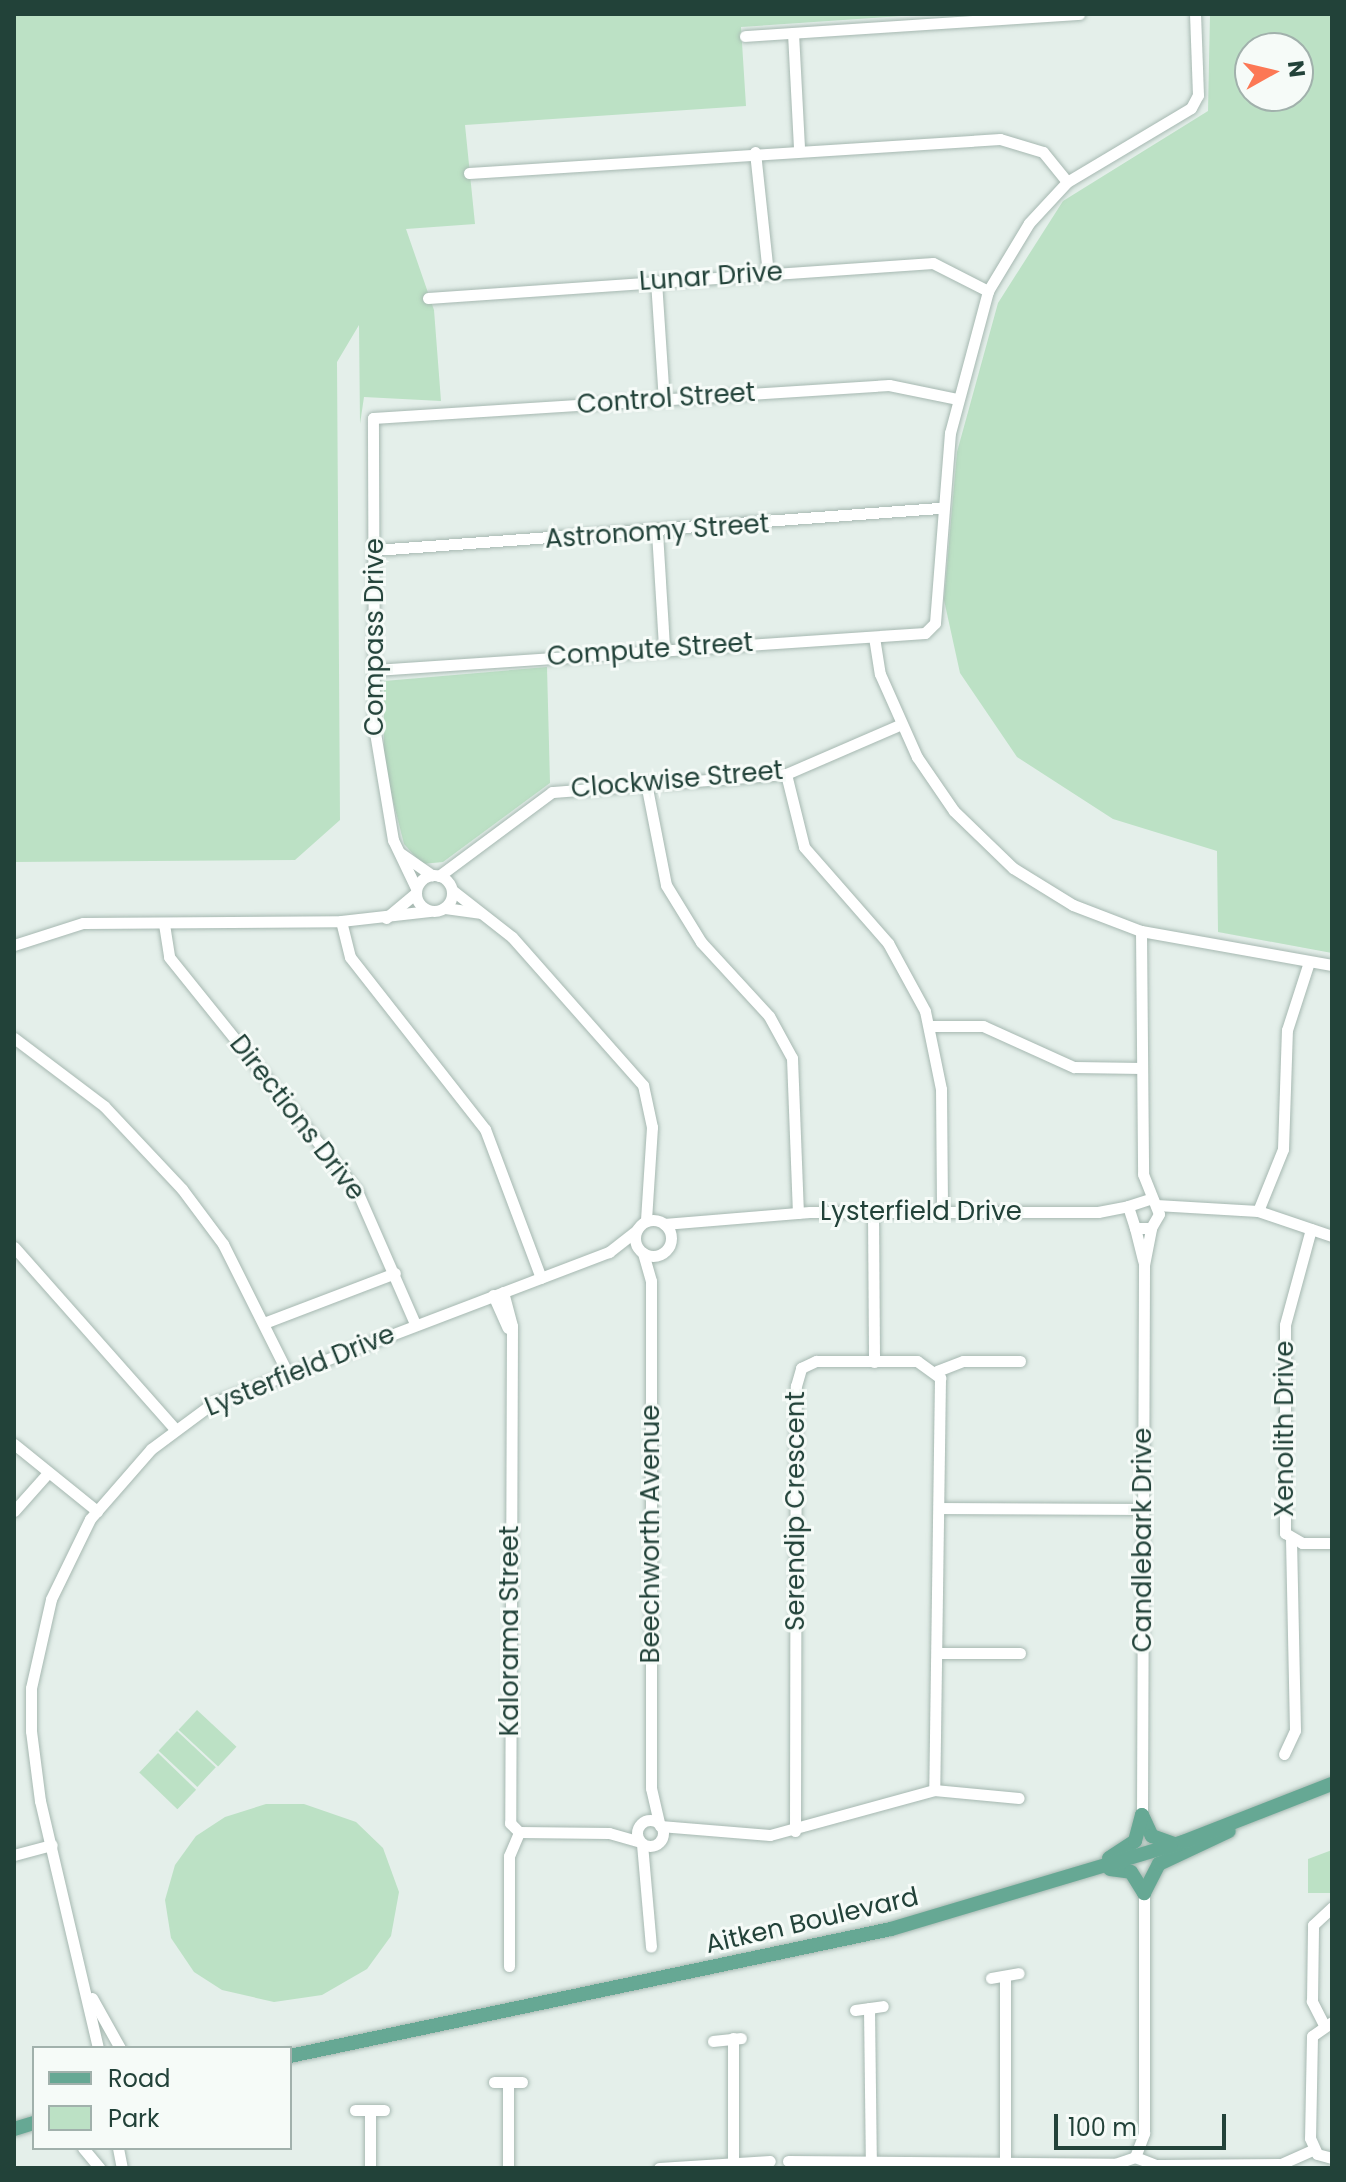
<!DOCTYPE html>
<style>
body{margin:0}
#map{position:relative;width:1346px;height:2182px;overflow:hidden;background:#e4efea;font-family:Poppins,sans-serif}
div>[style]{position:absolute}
.green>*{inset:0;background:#bce1c5;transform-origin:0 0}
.roads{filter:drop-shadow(0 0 2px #a6b8b1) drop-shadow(0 0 2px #a6b8b1)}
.minor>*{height:11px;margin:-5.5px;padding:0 5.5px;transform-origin:5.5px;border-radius:5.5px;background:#fff}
.minor>.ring{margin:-5.5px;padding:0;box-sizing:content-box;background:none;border:11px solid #fff;border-radius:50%}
.major>*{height:14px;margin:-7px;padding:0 7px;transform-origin:7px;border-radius:7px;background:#66a894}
span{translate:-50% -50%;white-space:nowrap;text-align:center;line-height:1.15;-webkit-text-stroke:6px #f6fbf8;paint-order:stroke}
.street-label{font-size:26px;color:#224239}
.frame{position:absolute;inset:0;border:16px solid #224239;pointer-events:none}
.legend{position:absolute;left:32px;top:2046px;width:260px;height:104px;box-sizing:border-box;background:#f6fbf8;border:2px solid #a1b1ac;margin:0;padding:10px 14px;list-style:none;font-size:24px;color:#224239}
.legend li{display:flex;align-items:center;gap:16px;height:40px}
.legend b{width:40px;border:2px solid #a1b1ac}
.north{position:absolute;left:1234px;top:32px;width:80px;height:80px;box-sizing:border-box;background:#f6fbf8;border:2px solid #a1b1ac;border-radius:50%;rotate:82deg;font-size:22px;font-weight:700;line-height:32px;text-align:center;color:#224239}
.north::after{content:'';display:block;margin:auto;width:28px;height:36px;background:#fc7855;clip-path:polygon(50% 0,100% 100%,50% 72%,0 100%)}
.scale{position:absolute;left:1054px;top:2114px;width:172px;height:36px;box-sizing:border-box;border:4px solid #224239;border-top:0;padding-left:10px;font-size:24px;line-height:28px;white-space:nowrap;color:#224239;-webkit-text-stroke:6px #f6fbf8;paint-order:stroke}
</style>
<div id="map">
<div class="green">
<i style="clip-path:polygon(14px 14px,931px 14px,741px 27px,746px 106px,465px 125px,475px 224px,406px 229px,434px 310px,441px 401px,364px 397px,360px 424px,359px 325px,337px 362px,340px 820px,295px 860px,14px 862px)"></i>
<i style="clip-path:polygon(evenodd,1210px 14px,1332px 14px,1332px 953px,1218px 932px,1217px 851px,1113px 819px,1017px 757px,960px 673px,944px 600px,957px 452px,998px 303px,1063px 201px,1208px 111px,1210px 14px,1250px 48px,1298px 48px,1298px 96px,1250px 96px,1250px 48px)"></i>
<i style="clip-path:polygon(547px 667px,550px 783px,443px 862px,422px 864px,404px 844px,384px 765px,384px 681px)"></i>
<i style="left:197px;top:1710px;width:54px;height:27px;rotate:43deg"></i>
<i style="left:177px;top:1731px;width:53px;height:27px;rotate:43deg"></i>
<i style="left:158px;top:1753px;width:53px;height:27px;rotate:44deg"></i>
<i style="clip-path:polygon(304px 1804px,356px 1822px,383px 1848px,399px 1892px,391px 1936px,367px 1969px,322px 1995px,274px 2002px,222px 1990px,194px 1972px,171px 1938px,165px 1900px,175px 1865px,196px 1836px,225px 1817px,266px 1804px)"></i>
<i style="clip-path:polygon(1332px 1850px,1332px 1893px,1308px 1893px,1308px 1859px)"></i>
</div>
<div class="roads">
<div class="minor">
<i style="left:793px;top:33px;width:116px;rotate:87deg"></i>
<i style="left:745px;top:36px;width:335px;rotate:-3.8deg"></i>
<i style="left:755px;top:152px;width:122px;rotate:83.9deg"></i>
<i style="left:469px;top:173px;width:532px;rotate:-3.66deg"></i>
<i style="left:1000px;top:139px;width:45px;rotate:16.8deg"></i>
<i style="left:1043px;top:152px;width:38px;rotate:51deg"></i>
<i style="left:656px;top:281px;width:119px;rotate:86.2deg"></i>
<i style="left:428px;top:298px;width:506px;rotate:-3.96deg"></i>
<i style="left:933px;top:263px;width:62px;rotate:27deg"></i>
<i style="left:657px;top:532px;width:116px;rotate:86.5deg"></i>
<i style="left:375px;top:550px;width:566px;rotate:-4.26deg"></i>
<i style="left:874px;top:637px;width:37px;rotate:81deg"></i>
<i style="left:880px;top:674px;width:91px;rotate:66deg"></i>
<i style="left:917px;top:757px;width:65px;rotate:55.6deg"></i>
<i style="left:954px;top:811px;width:82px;rotate:44deg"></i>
<i style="left:1013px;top:868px;width:70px;rotate:31.7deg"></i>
<i style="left:1073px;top:905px;width:73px;rotate:20.9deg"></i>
<i style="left:1141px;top:931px;width:194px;rotate:10.1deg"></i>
<i style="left:375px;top:670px;width:551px;rotate:-3.85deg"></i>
<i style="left:925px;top:633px;width:14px;rotate:-45deg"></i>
<i style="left:935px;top:623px;width:191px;rotate:-85.5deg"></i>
<i style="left:950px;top:433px;width:147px;rotate:-75deg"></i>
<i style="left:988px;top:291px;width:79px;rotate:-58.9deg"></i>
<i style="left:1029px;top:223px;width:56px;rotate:-47.2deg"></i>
<i style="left:1067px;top:182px;width:144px;rotate:-30.8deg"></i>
<i style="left:1191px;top:108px;width:15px;rotate:-62deg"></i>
<i style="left:1198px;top:95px;width:81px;rotate:-92.1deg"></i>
<i style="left:786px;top:774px;width:75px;rotate:76.1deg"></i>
<i style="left:804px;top:847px;width:128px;rotate:48.8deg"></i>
<i style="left:888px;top:943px;width:77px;rotate:61.4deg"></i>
<i style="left:925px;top:1011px;width:80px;rotate:78.4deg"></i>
<i style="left:941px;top:1089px;width:123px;rotate:89.5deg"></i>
<i style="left:646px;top:783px;width:104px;rotate:78.9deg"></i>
<i style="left:666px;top:885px;width:67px;rotate:58.4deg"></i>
<i style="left:701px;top:942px;width:100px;rotate:47.4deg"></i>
<i style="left:769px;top:1016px;width:48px;rotate:61.3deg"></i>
<i style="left:792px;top:1058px;width:155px;rotate:87.8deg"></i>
<i style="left:400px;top:853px;width:39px;rotate:35deg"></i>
<i class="ring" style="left:416px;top:875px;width:25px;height:25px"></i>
<i style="left:439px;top:876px;width:141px;rotate:-36.6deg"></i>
<i style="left:552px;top:792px;width:235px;rotate:-4.4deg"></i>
<i style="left:786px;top:774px;width:123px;rotate:-23.4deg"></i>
<i style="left:416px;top:888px;width:53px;rotate:-115.6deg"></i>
<i style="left:393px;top:840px;width:116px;rotate:-99.5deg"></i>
<i style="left:374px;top:726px;width:308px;rotate:-90.2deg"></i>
<i style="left:373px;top:418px;width:517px;rotate:-3.66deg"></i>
<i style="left:889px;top:385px;width:69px;rotate:11.6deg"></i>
<i style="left:452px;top:890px;width:76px;rotate:38.1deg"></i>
<i style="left:512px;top:937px;width:198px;rotate:48.5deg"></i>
<i style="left:643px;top:1085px;width:43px;rotate:77.9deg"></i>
<i style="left:652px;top:1127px;width:94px;rotate:93.7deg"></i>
<i style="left:445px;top:908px;width:35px;rotate:8deg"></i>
<i style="left:386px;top:918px;width:39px;rotate:-40deg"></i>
<i style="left:341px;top:921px;width:37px;rotate:76deg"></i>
<i style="left:350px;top:957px;width:219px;rotate:51.9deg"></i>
<i style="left:485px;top:1129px;width:159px;rotate:69.4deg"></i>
<i style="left:164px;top:924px;width:33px;rotate:81deg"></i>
<i style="left:169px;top:957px;width:300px;rotate:51.2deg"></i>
<i style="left:357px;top:1191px;width:145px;rotate:66.4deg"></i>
<i style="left:1141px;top:931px;width:243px;rotate:89.5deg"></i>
<i style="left:1143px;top:1174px;width:43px;rotate:68.2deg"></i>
<i style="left:1159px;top:1214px;width:16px;rotate:120deg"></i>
<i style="left:1151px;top:1228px;width:16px;rotate:180deg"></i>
<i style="left:1135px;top:1228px;width:23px;rotate:-108deg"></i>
<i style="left:1128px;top:1206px;width:23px;rotate:-18deg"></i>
<i style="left:14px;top:945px;width:72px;rotate:-17.7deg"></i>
<i style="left:83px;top:923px;width:258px;rotate:-0.4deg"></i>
<i style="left:341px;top:921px;width:89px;rotate:-6.5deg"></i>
<i style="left:930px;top:1026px;width:53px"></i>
<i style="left:983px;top:1026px;width:100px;rotate:24.3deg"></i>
<i style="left:1074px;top:1067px;width:68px;rotate:0.8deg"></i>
<i style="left:14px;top:1038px;width:113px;rotate:37.1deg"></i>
<i style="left:104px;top:1106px;width:114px;rotate:46.8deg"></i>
<i style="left:182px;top:1189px;width:69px;rotate:53.3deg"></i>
<i style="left:223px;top:1244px;width:143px;rotate:63.4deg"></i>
<i style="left:1156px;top:1205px;width:102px;rotate:3.4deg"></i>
<i style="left:1258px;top:1211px;width:78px;rotate:18.7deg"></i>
<i style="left:1258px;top:1211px;width:67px;rotate:-68deg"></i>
<i style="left:1283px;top:1149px;width:119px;rotate:-88.1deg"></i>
<i style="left:1287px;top:1030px;width:71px;rotate:-72.1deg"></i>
<i style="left:873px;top:1212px;width:150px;rotate:89.6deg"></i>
<i class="ring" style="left:635px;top:1220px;width:25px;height:25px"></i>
<i style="left:664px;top:1224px;width:146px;rotate:-4.7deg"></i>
<i style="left:810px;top:1212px;width:288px"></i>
<i style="left:1098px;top:1212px;width:31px;rotate:-11deg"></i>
<i style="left:1135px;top:1228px;width:33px;rotate:76deg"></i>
<i style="left:1311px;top:1229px;width:99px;rotate:105.2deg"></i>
<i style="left:1285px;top:1325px;width:208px;rotate:90deg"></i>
<i style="left:1285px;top:1533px;width:20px;rotate:30deg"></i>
<i style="left:1302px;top:1543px;width:30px"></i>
<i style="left:14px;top:1247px;width:243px;rotate:48.5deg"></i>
<i style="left:643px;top:1253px;width:29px;rotate:74deg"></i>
<i style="left:651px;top:1281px;width:507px;rotate:90deg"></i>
<i style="left:651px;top:1788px;width:37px;rotate:77deg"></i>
<i style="left:503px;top:1292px;width:35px;rotate:75deg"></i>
<i style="left:512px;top:1326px;width:497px;rotate:90.2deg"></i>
<i style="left:510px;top:1823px;width:13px;rotate:45deg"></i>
<i style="left:519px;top:1832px;width:90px;rotate:0.6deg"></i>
<i style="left:609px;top:1833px;width:32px;rotate:16deg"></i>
<i style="left:493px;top:1295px;width:36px;rotate:66deg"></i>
<i style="left:264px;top:1323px;width:140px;rotate:-20.9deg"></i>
<i style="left:937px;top:1371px;width:28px;rotate:-21deg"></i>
<i style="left:963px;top:1361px;width:57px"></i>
<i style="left:14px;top:1444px;width:107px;rotate:38.9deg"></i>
<i style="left:939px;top:1508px;width:205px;rotate:0.3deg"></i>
<i style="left:14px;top:1511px;width:50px;rotate:-48.3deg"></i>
<i style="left:940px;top:1653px;width:80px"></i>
<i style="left:1284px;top:1754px;width:26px;rotate:-65deg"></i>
<i style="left:1295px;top:1730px;width:190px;rotate:-91.2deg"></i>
<i style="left:934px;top:1790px;width:85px;rotate:5.4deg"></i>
<i style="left:1142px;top:1815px;width:550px;rotate:-89.79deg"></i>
<i style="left:1144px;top:1265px;width:38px;rotate:-79deg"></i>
<i class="ring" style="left:637px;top:1820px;width:15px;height:15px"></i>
<i style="left:660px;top:1826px;width:110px;rotate:4.7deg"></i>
<i style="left:770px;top:1835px;width:170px;rotate:-15.3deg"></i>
<i style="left:795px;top:1831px;width:445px;rotate:-89.9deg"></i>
<i style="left:796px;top:1386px;width:19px;rotate:-74deg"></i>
<i style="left:801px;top:1368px;width:17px;rotate:-25deg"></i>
<i style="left:816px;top:1361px;width:101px"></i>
<i style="left:917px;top:1361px;width:29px;rotate:36deg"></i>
<i style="left:940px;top:1378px;width:412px;rotate:90.8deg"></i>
<i style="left:642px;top:1844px;width:103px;rotate:85deg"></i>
<i style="left:14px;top:1855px;width:39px;rotate:-15deg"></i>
<i style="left:509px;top:1966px;width:110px;rotate:-90deg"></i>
<i style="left:509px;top:1856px;width:26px;rotate:-67deg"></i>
<i style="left:991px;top:1978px;width:28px;rotate:-10deg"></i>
<i style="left:92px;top:1998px;width:57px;rotate:60.8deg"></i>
<i style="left:869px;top:2008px;width:158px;rotate:89.3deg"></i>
<i style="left:855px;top:2010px;width:28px;rotate:-8deg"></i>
<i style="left:1332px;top:2022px;width:24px;rotate:145deg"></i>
<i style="left:1312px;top:2036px;width:102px;rotate:91.1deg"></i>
<i style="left:1310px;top:2138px;width:17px;rotate:66deg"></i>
<i style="left:1317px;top:2154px;width:16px;rotate:15deg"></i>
<i style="left:1323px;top:2023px;width:25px;rotate:-117deg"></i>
<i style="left:1312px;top:2001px;width:76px;rotate:-89.2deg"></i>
<i style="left:1313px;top:1925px;width:26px;rotate:-43deg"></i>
<i style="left:713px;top:2041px;width:28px;rotate:-6deg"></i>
<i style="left:98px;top:2048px;width:254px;rotate:-103.2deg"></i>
<i style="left:40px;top:1801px;width:71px;rotate:-97.3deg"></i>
<i style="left:31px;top:1731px;width:43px;rotate:-90deg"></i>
<i style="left:31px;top:1688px;width:91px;rotate:-77.3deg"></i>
<i style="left:51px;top:1599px;width:89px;rotate:-64deg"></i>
<i style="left:90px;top:1519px;width:93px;rotate:-48.9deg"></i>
<i style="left:151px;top:1449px;width:77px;rotate:-36.6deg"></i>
<i style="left:213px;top:1403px;width:424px;rotate:-20.9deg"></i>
<i style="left:609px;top:1252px;width:34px;rotate:-38deg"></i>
<i style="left:494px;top:2082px;width:28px"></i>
<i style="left:355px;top:2110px;width:29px"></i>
<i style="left:83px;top:2148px;width:26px;rotate:50deg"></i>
<i style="left:118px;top:2148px;width:20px;rotate:79deg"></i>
<i style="left:1135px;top:2157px;width:22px;rotate:21deg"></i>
<i style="left:1156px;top:2165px;width:125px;rotate:-0.5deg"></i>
<i style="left:1281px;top:2164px;width:35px;rotate:-24deg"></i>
<i style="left:788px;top:2161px;width:327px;rotate:0.5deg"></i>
<i style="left:1115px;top:2164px;width:21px;rotate:-19deg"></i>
<i style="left:1135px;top:2157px;width:26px;rotate:-69deg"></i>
<i style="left:1144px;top:2133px;width:240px;rotate:-90deg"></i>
<i style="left:1005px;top:2165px;width:189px;rotate:-90deg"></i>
<i style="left:370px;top:2168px;width:58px;rotate:-90deg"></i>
<i style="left:508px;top:2168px;width:86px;rotate:-90deg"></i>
<i style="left:659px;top:2168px;width:111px;rotate:-3.6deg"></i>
<i style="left:733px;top:2168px;width:130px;rotate:-90deg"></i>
</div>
<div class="major">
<i style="left:1142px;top:1815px;width:23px;rotate:65deg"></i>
<i style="left:1152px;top:1836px;width:23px;rotate:20deg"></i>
<i style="left:1109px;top:1858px;width:31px;rotate:-33deg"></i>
<i style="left:1135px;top:1841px;width:27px;rotate:-75deg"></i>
<i style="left:1110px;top:1869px;width:21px;rotate:8deg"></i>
<i style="left:1131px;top:1872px;width:25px;rotate:58deg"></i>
<i style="left:1144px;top:1893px;width:33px;rotate:-63deg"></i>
<i style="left:1159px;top:1864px;width:77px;rotate:-25.2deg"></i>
<i style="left:290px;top:2056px;width:614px;rotate:-11.93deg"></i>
<i style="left:891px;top:1929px;width:305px;rotate:-16.6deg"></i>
<i style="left:1183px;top:1842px;width:160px;rotate:-21.3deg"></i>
<i style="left:14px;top:2129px;width:21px;rotate:-17deg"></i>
</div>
</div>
<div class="street-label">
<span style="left:711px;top:277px;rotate:-4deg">Lunar Drive</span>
<span style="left:666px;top:399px;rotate:-4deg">Control Street</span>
<span style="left:657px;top:532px;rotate:-4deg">Astronomy Street</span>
<span style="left:375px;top:637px;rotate:-90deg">Compass Drive</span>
<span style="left:650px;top:650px;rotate:-4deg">Compute Street</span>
<span style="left:677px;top:780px;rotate:-5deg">Clockwise Street</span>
<span style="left:297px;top:1118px;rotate:52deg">Directions Drive</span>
<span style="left:921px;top:1212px">Lysterfield Drive</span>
<span style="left:300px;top:1371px;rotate:-22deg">Lysterfield Drive</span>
<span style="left:1285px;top:1429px;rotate:-90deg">Xenolith Drive</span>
<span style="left:796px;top:1511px;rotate:-90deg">Serendip Crescent</span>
<span style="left:651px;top:1534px;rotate:-90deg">Beechworth Avenue</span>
<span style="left:1143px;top:1540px;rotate:-90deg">Candlebark Drive</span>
<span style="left:510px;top:1631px;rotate:-90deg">Kalorama Street</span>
<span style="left:812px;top:1921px;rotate:-13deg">Aitken Boulevard</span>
</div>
<div class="frame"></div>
<ul class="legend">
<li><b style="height:10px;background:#66a894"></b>Road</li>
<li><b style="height:22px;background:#bce1c5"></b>Park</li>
</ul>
<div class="north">N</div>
<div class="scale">100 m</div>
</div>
